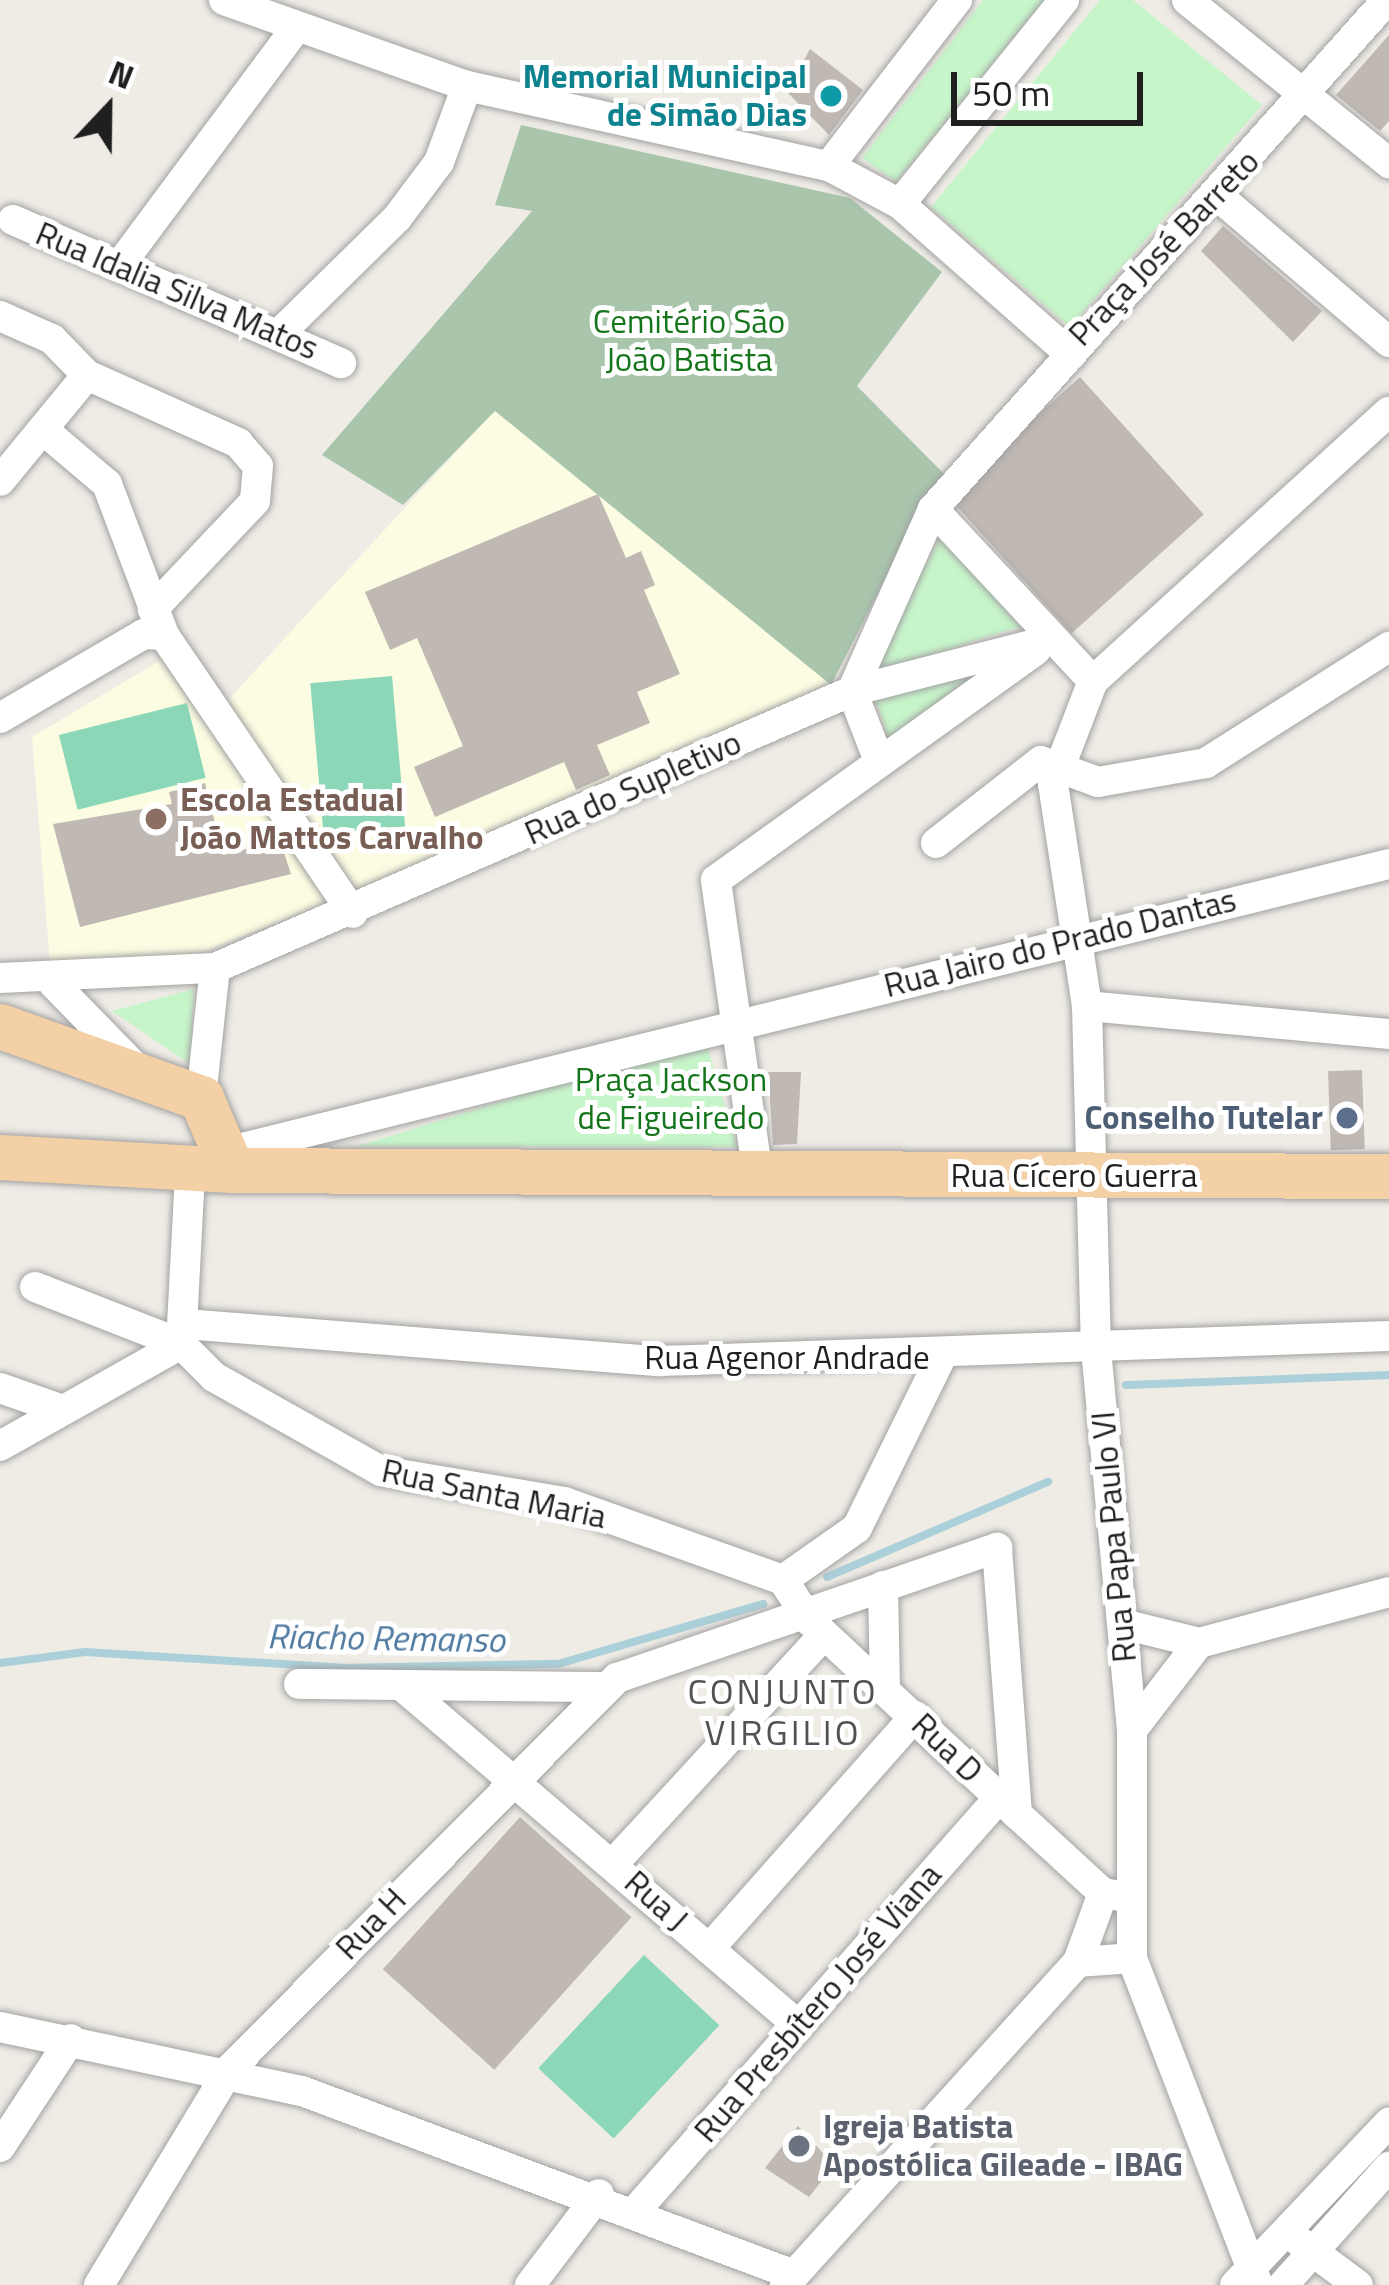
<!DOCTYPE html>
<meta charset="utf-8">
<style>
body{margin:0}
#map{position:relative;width:1389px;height:2285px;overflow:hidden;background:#efece6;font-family:"Titillium Web",sans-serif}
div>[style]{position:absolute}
.education>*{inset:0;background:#fcfce2}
.cemetery>*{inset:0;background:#a9c6ad}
.park>*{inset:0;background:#c7f5ca}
.pitch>*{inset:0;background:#8bd7b8;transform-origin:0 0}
.stream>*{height:8px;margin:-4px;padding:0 4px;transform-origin:4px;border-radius:4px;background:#abd0d9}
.building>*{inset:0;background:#bfb8b3;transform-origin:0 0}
.roads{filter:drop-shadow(0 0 3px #a3a3a3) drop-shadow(0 0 3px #a3a3a3)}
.minor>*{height:30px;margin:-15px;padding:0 15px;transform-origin:15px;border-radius:15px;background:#fff}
.primary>*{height:45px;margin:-22.5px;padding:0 22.5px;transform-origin:22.5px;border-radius:22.5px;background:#f4d0a6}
.dots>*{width:33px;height:33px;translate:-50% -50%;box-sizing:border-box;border:6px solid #fff;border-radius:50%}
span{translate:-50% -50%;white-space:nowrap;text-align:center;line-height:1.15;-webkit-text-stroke:10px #fff;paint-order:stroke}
.culture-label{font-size:33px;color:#0d838f;font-weight:700}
.right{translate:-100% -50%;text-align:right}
.street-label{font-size:33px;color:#1f1f1f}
.park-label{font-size:33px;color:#15751a}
.education-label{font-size:33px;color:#785e54;font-weight:700}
.left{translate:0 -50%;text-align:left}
.service-label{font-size:33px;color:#4e5e75;font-weight:700}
.worship-label{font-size:33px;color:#5b616d;font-weight:700}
.water-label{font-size:36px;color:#507aa0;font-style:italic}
.neighbourhood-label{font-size:36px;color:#525252;letter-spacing:3px}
.north{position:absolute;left:48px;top:48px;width:120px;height:120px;-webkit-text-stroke:9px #fff;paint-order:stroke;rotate:22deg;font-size:33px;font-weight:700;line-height:48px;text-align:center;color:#1f1f1f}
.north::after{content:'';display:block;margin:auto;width:42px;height:54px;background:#1f1f1f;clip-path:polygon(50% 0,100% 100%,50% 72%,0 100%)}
.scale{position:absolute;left:951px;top:72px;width:192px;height:54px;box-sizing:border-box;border:6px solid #1f1f1f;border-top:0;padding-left:15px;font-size:36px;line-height:42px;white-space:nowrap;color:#1f1f1f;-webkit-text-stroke:9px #fff;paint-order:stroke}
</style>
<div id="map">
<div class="education">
<i style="clip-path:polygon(495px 410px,831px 685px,360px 895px,227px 701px)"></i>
<i style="clip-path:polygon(161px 660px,330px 902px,190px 956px,50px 964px,32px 737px)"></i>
</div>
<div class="cemetery">
<i style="clip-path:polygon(521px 125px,850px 198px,942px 272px,857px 386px,949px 479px,925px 501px,831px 685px,495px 411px,403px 505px,322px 455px,532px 211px,495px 205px)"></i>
</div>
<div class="park">
<i style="clip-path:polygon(983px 0,1044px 0,896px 182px,862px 158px)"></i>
<i style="clip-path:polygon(1100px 0,1133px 0,1262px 105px,1070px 327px,931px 207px)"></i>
<i style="clip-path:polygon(941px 537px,1025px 625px,883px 670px,873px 661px)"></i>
<i style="clip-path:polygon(981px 665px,990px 677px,890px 742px,876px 701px)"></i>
<i style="clip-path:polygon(194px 989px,190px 1064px,112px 1011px)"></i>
<i style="clip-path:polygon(705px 1038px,737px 1147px,358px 1146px)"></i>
</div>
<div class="pitch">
<i style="left:392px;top:676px;width:151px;height:82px;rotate:85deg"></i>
<i style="left:187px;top:703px;width:77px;height:132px;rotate:76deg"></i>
<i style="left:644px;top:1955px;width:103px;height:155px;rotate:43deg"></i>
</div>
<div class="stream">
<i style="left:1126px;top:1385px;width:263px;rotate:-2.2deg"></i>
<i style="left:827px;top:1577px;width:241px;rotate:-23.3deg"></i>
<i style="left:0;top:1663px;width:86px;rotate:-7.4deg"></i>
<i style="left:85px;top:1652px;width:258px;rotate:3.5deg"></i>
<i style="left:343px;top:1668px;width:215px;rotate:-1.1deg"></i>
<i style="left:558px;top:1664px;width:214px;rotate:-16.3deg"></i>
</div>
<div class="building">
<i style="clip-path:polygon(1389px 35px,1389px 121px,1380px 131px,1336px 95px)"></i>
<i style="clip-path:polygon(810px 49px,863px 90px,829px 135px,787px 92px)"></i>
<i style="clip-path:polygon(1223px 226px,1322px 311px,1293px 342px,1201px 251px)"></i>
<i style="left:1080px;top:377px;width:185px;height:178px;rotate:48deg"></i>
<i style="clip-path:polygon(598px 494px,626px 558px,641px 551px,655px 585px,644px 590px,680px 674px,637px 692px,650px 723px,597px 745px,610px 775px,576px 790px,564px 762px,435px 817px,414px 767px,463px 746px,417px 638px,390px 650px,365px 592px)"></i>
<i style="clip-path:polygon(205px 783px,223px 855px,280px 840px,291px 874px,80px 927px,53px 824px,172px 804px,169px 792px)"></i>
<i style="left:1362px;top:1070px;width:79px;height:34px;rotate:88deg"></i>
<i style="clip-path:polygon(768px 1072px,801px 1072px,797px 1144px,773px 1145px)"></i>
<i style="left:520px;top:1817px;width:150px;height:205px;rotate:42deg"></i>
<i style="clip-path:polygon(798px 2126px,834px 2165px,809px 2197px,765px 2168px)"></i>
</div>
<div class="roads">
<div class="minor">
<i style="left:224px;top:0;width:258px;rotate:19.5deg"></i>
<i style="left:467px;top:86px;width:371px;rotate:12.5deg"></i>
<i style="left:829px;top:166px;width:81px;rotate:28.2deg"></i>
<i style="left:900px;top:204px;width:228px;rotate:41.4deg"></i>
<i style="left:1187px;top:0;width:260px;rotate:38.9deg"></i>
<i style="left:829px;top:166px;width:210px;rotate:-52.4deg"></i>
<i style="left:1218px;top:196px;width:225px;rotate:40.5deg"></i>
<i style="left:900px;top:204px;width:262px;rotate:-51.2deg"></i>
<i style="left:13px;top:220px;width:358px;rotate:23.6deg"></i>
<i style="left:120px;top:265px;width:289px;rotate:-53.4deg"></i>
<i style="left:0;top:316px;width:57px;rotate:23.9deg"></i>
<i style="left:52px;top:339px;width:50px;rotate:45.8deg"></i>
<i style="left:87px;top:375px;width:137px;rotate:129.4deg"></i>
<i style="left:279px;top:334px;width:165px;rotate:-44.5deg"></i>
<i style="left:397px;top:218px;width:70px;rotate:-53.1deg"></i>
<i style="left:439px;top:162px;width:81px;rotate:-69.8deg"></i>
<i style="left:87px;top:375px;width:166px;rotate:24.2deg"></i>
<i style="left:238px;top:443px;width:30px;rotate:49deg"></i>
<i style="left:258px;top:466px;width:35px;rotate:95deg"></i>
<i style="left:255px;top:501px;width:149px;rotate:133.4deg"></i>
<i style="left:47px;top:433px;width:79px;rotate:40.4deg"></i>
<i style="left:107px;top:484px;width:161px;rotate:69.3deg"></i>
<i style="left:164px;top:635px;width:336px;rotate:55.8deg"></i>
<i style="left:933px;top:509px;width:235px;rotate:47.1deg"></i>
<i style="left:0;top:718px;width:167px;rotate:-30.3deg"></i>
<i style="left:144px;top:634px;width:20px;rotate:3deg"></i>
<i style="left:879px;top:761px;width:75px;rotate:-111.1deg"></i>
<i style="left:852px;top:691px;width:199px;rotate:-66deg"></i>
<i style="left:933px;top:509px;width:682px;rotate:-48.27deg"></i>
<i style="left:936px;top:843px;width:133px;rotate:-38deg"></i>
<i style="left:1041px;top:761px;width:61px;rotate:20.2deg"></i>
<i style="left:1098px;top:782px;width:110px;rotate:-10deg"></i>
<i style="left:1206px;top:763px;width:217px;rotate:-32.4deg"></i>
<i style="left:0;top:978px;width:215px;rotate:-2.7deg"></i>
<i style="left:215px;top:968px;width:695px;rotate:-23.5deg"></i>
<i style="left:852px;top:691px;width:205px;rotate:-14.4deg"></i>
<i style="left:53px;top:983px;width:117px;rotate:45.7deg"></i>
<i style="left:1087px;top:1006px;width:303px;rotate:5.3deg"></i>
<i style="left:201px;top:1098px;width:131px;rotate:-83.9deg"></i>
<i style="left:230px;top:1151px;width:1194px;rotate:-13.91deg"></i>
<i style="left:190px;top:1173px;width:171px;rotate:93deg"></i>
<i style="left:181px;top:1344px;width:47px;rotate:45deg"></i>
<i style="left:214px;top:1377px;width:192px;rotate:29.4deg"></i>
<i style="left:381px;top:1471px;width:186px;rotate:9.6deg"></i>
<i style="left:564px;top:1502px;width:232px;rotate:19.6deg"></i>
<i style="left:758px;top:1176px;width:299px;rotate:-98.1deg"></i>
<i style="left:716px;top:880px;width:394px;rotate:-35.7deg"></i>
<i style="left:35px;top:1287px;width:157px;rotate:21.3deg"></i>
<i style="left:185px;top:1324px;width:476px;rotate:4.5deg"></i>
<i style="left:660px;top:1361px;width:729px;rotate:-1.96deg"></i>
<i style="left:0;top:1388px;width:64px;rotate:19.3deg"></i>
<i style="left:0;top:1446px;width:208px;rotate:-29.4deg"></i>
<i style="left:783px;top:1580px;width:48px;rotate:57deg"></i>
<i style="left:809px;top:1620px;width:284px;rotate:43deg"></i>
<i style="left:1017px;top:1814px;width:117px;rotate:42.6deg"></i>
<i style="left:1103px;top:1893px;width:23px;rotate:10deg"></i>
<i style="left:783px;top:1580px;width:90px;rotate:-35.1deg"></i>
<i style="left:857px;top:1528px;width:191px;rotate:-63.8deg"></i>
<i style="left:883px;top:1586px;width:103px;rotate:88.9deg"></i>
<i style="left:1123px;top:1624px;width:78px;rotate:14deg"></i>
<i style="left:1199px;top:1643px;width:197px;rotate:-15deg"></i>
<i style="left:299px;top:1684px;width:302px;rotate:0.6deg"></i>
<i style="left:401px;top:1685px;width:524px;rotate:40.59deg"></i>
<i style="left:1132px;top:1730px;width:110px;rotate:-52.4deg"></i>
<i style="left:614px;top:1863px;width:310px;rotate:-47.4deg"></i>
<i style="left:709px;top:1949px;width:311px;rotate:-48.5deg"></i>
<i style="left:1078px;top:1962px;width:73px;rotate:-70.1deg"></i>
<i style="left:0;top:2027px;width:309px;rotate:12deg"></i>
<i style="left:302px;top:2091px;width:525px;rotate:20.5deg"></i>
<i style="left:0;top:2147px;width:129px;rotate:-56.7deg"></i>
<i style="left:637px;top:2209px;width:548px;rotate:-48.63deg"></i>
<i style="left:1300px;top:2242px;width:72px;rotate:36.6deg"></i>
<i style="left:99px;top:2285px;width:251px;rotate:-58.8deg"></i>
<i style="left:229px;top:2070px;width:552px;rotate:-45.29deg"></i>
<i style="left:617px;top:1678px;width:402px;rotate:-18.9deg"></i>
<i style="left:997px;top:1548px;width:267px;rotate:85.7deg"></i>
<i style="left:530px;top:2285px;width:114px;rotate:-52.8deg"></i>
<i style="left:785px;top:2285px;width:436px;rotate:-47.8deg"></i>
<i style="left:1078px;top:1962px;width:54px;rotate:-4.2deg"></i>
<i style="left:1235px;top:2285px;width:224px;rotate:-46.5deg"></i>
<i style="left:1258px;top:2285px;width:350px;rotate:-111.1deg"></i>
<i style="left:1132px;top:1958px;width:228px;rotate:-90deg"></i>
<i style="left:1132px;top:1730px;width:382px;rotate:-95.4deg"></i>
<i style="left:1096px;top:1350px;width:344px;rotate:-91.5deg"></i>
<i style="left:1087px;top:1006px;width:224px;rotate:-98.7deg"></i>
<i style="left:1053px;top:785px;width:111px;rotate:-69deg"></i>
<i style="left:1093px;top:681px;width:400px;rotate:-42.3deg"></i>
<i style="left:1283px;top:2285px;width:159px;rotate:-48.1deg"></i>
</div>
<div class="primary">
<i style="left:0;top:1026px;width:214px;rotate:19.7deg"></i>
<i style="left:201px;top:1098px;width:78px;rotate:66.7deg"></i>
<i style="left:232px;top:1170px;width:232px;rotate:-176.8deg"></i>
<i style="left:232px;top:1170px;width:1157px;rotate:0.3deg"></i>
</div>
</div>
<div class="dots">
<i style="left:831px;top:96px;background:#0f9aa8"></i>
<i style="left:156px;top:819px;background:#8d6e63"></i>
<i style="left:1347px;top:1118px;background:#5c6f8a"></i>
<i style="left:799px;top:2146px;background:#6b7280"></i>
</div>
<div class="culture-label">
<span class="right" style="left:807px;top:96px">Memorial Municipal<br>de Simão Dias</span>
</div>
<div class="street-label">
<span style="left:1164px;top:248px;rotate:-46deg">Praça José Barreto</span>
<span style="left:177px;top:291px;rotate:23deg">Rua Idalia Silva Matos</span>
<span style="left:633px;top:788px;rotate:-24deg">Rua do Supletivo</span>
<span style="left:1060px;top:943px;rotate:-14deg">Rua Jairo do Prado Dantas</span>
<span style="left:1074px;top:1176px">Rua Cícero Guerra</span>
<span style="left:787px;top:1358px">Rua Agenor Andrade</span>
<span style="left:494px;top:1494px;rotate:12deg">Rua Santa Maria</span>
<span style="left:1114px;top:1537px;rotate:-95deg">Rua Papa Paulo VI</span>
<span style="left:947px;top:1748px;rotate:44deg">Rua D</span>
<span style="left:656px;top:1901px;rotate:42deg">Rua J</span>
<span style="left:371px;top:1924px;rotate:-46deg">Rua H</span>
<span style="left:818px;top:2003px;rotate:-49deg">Rua Presbítero José Viana</span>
</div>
<div class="park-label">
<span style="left:689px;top:341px">Cemitério São<br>João Batista</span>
<span style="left:671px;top:1099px">Praça Jackson<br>de Figueiredo</span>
</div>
<div class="education-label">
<span class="left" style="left:180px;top:819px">Escola Estadual<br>João Mattos Carvalho</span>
</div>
<div class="service-label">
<span class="right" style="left:1323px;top:1118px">Conselho Tutelar</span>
</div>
<div class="worship-label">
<span class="left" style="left:823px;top:2146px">Igreja Batista<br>Apostólica Gileade - IBAG</span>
</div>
<div class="water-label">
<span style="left:386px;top:1637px;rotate:1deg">Riacho Remanso</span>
</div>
<div class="neighbourhood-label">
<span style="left:783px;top:1711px">CONJUNTO<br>VIRGILIO</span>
</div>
<div class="north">N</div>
<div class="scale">50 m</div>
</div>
